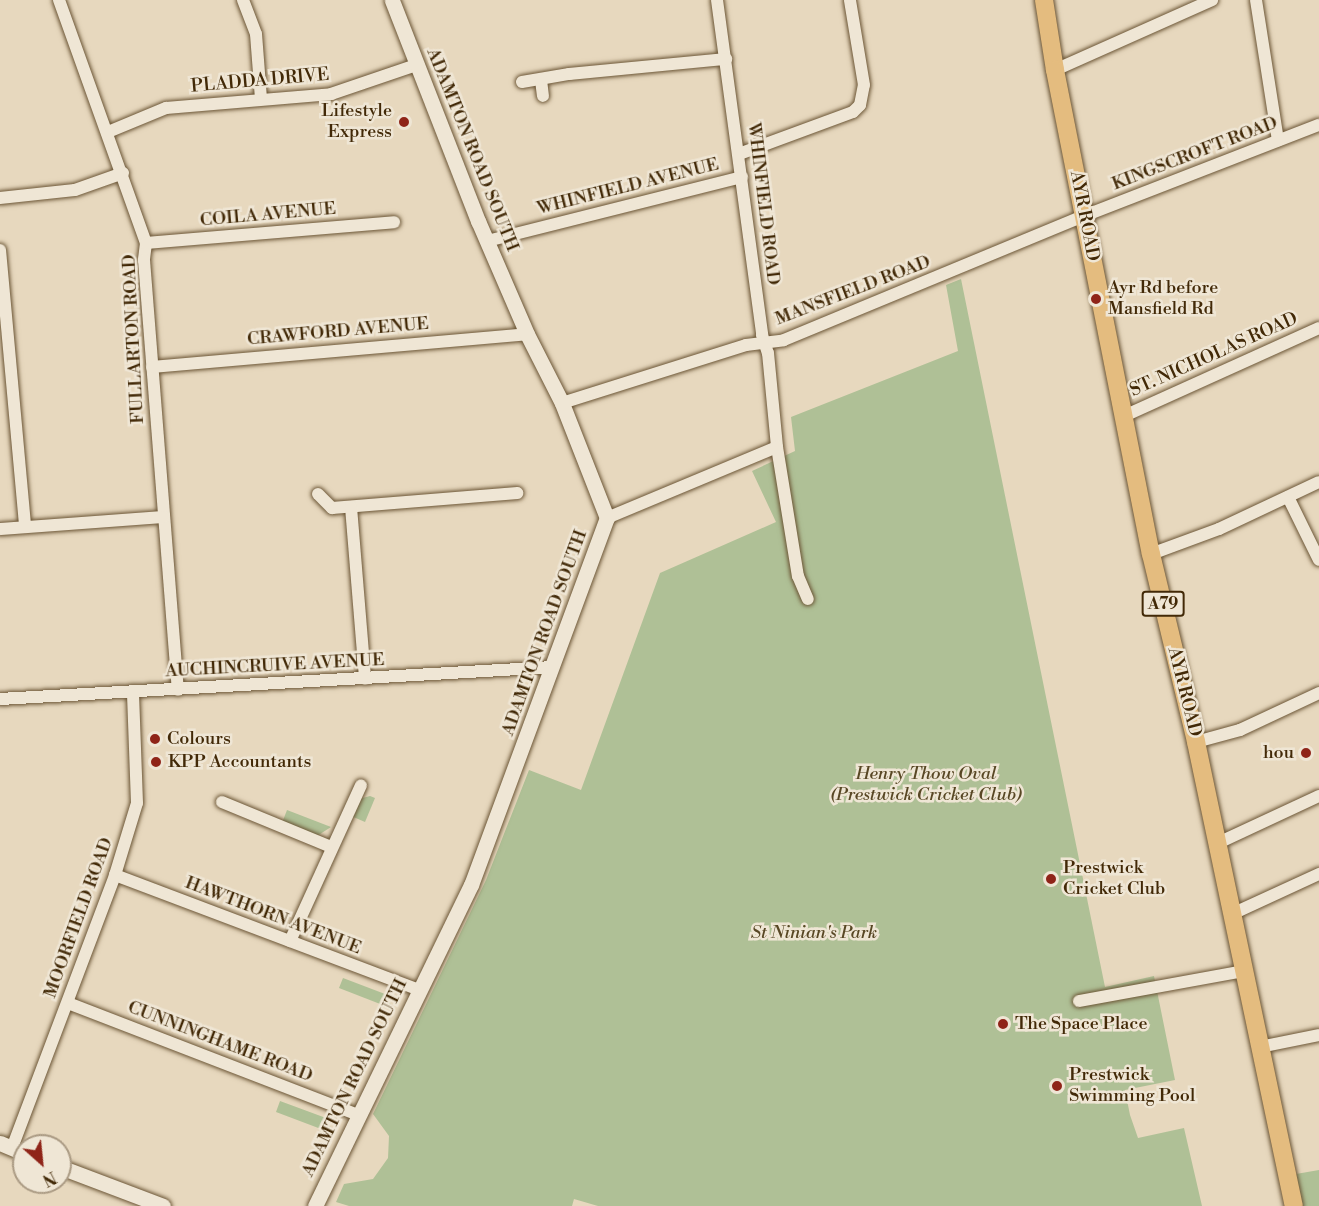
<!DOCTYPE html>
<style>
body{margin:0}
#map{position:relative;width:1319px;height:1206px;overflow:hidden;background:#e7d8be;font-family:"Libre Bodoni",serif}
div>[style]{position:absolute}
.green>*{inset:0;background:#afc096}
.roads{filter:drop-shadow(0 0 2px #6b5535) drop-shadow(0 0 2px #6b5535)}
.minor>*{height:12px;margin:-6px;padding:0 6px;transform-origin:6px;border-radius:6px;background:#efe6d5}
.tertiary>*{height:15px;margin:-7.5px;padding:0 7.5px;transform-origin:7.5px;border-radius:7.5px;background:#efe6d5}
.primary>*{height:18px;margin:-9px;padding:0 9px;transform-origin:9px;border-radius:9px;background:#e4bc7f}
.dots>*{width:16px;height:16px;translate:-50% -50%;box-sizing:border-box;border:3px solid #efe6d5;border-radius:50%}
span{translate:-50% -50%;white-space:nowrap;text-align:center;line-height:1.15;-webkit-text-stroke:5px #efe6d5;paint-order:stroke}
.shield-label span{padding:2px 4px;background:#efe6d5;border:2px solid;border-radius:4px;-webkit-text-stroke-width:0}
.shield-label{font-size:16px;color:#422907;font-weight:700}
.street-label{font-size:18px;color:#422907}
.poi-label{font-size:18px;color:#422907}
.right{translate:-100% -50%;text-align:right}
.left{translate:0 -50%;text-align:left}
.park-label{font-size:18px;color:#584724;font-style:italic}
.north{position:absolute;left:12px;top:1134px;width:60px;height:60px;box-sizing:border-box;background:#efe6d5;border:2px solid #aa9a83;border-radius:50%;rotate:153deg;font-size:16px;font-weight:700;line-height:24px;text-align:center;color:#422907}
.north::after{content:'';display:block;margin:auto;width:21px;height:27px;background:#8f2418;clip-path:polygon(50% 0,100% 100%,50% 72%,0 100%)}
</style>
<div id="map">
<div class="green">
<i style="clip-path:polygon(961px 279px,1105px 987px,1154px 976px,1175px 1080px,1125px 1090px,1130px 1115px,1138px 1138px,1184px 1128px,1202px 1206px,598px 1206px,574px 1199px,572px 1206px,349px 1206px,336px 1202px,344px 1184px,373px 1179px,388px 1158px,389px 1136px,373px 1114px,486px 880px,529px 770px,581px 790px,660px 573px,776px 522px,752px 471px,795px 451px,791px 417px,958px 351px,946px 285px)"></i>
<i style="clip-path:polygon(370px 796px,375px 798px,365px 822px,351px 816px,359px 799px)"></i>
<i style="clip-path:polygon(287px 810px,331px 827px,317px 836px,282px 823px)"></i>
<i style="clip-path:polygon(343px 978px,385px 994px,393px 1009px,339px 988px)"></i>
<i style="clip-path:polygon(280px 1101px,326px 1118px,333px 1133px,329px 1143px,317px 1138px,321px 1129px,276px 1112px)"></i>
<i style="clip-path:polygon(1319px 1170px,1319px 1206px,1303px 1206px,1296px 1174px)"></i>
</div>
<div class="roads">
<div class="minor">
<i style="left:59px;top:0;width:258px;rotate:70.3deg"></i>
<i style="left:146px;top:243px;width:17px;rotate:97deg"></i>
<i style="left:144px;top:260px;width:431px;rotate:85.5deg"></i>
<i style="left:243px;top:0;width:36px;rotate:69deg"></i>
<i style="left:256px;top:34px;width:65px;rotate:85.6deg"></i>
<i style="left:717px;top:0;width:338px;rotate:82.3deg"></i>
<i style="left:762px;top:335px;width:19px;rotate:72deg"></i>
<i style="left:768px;top:353px;width:94px;rotate:84.5deg"></i>
<i style="left:777px;top:447px;width:131px;rotate:80.8deg"></i>
<i style="left:798px;top:576px;width:25px;rotate:67deg"></i>
<i style="left:1256px;top:0;width:142px;rotate:81.1deg"></i>
<i style="left:1055px;top:70px;width:172px;rotate:-24deg"></i>
<i style="left:541px;top:80px;width:16px;rotate:83deg"></i>
<i style="left:522px;top:82px;width:48px;rotate:-9.7deg"></i>
<i style="left:569px;top:74px;width:158px;rotate:-5.5deg"></i>
<i style="left:108px;top:132px;width:63px;rotate:-22.5deg"></i>
<i style="left:166px;top:108px;width:166px;rotate:-4.8deg"></i>
<i style="left:331px;top:94px;width:90px;rotate:-18.8deg"></i>
<i style="left:739px;top:154px;width:121px;rotate:-20.2deg"></i>
<i style="left:853px;top:112px;width:10px;rotate:-45deg"></i>
<i style="left:860px;top:105px;width:20px;rotate:-79deg"></i>
<i style="left:864px;top:85px;width:86px;rotate:-99.4deg"></i>
<i style="left:0;top:198px;width:75px;rotate:-6.1deg"></i>
<i style="left:75px;top:190px;width:51px;rotate:-19.5deg"></i>
<i style="left:487px;top:241px;width:263px;rotate:-14.1deg"></i>
<i style="left:146px;top:243px;width:249px;rotate:-4.8deg"></i>
<i style="left:0;top:250px;width:278px;rotate:84.8deg"></i>
<i style="left:152px;top:367px;width:376px;rotate:-5deg"></i>
<i style="left:562px;top:403px;width:193px;rotate:-17.5deg"></i>
<i style="left:746px;top:345px;width:38px;rotate:-7deg"></i>
<i style="left:784px;top:340px;width:325px;rotate:-22.5deg"></i>
<i style="left:1084px;top:216px;width:252px;rotate:-21.2deg"></i>
<i style="left:1124px;top:416px;width:214px;rotate:-24.3deg"></i>
<i style="left:318px;top:494px;width:20px;rotate:45deg"></i>
<i style="left:332px;top:508px;width:186px;rotate:-4.6deg"></i>
<i style="left:1288px;top:497px;width:70px;rotate:63.8deg"></i>
<i style="left:351px;top:507px;width:172px;rotate:85.3deg"></i>
<i style="left:607px;top:518px;width:184px;rotate:-22.7deg"></i>
<i style="left:0;top:529px;width:164px;rotate:-4.2deg"></i>
<i style="left:1151px;top:554px;width:72px;rotate:-20.2deg"></i>
<i style="left:1219px;top:529px;width:110px;rotate:-25.2deg"></i>
<i style="left:0;top:699px;width:554px;rotate:-3.31deg"></i>
<i style="left:1196px;top:742px;width:46px;rotate:-15.3deg"></i>
<i style="left:1240px;top:730px;width:87px;rotate:-25.1deg"></i>
<i style="left:222px;top:802px;width:118px;rotate:22.4deg"></i>
<i style="left:1218px;top:843px;width:111px;rotate:-25deg"></i>
<i style="left:115px;top:875px;width:325px;rotate:20.7deg"></i>
<i style="left:1232px;top:914px;width:96px;rotate:-24.7deg"></i>
<i style="left:290px;top:941px;width:171px;rotate:-65.5deg"></i>
<i style="left:1079px;top:1001px;width:168px;rotate:-10.3deg"></i>
<i style="left:68px;top:1003px;width:312px;rotate:21.1deg"></i>
<i style="left:1260px;top:1047px;width:60px;rotate:-11.5deg"></i>
<i style="left:12px;top:1148px;width:292px;rotate:-69.3deg"></i>
<i style="left:115px;top:875px;width:75px;rotate:-73deg"></i>
<i style="left:137px;top:803px;width:111px;rotate:-92.1deg"></i>
</div>
<div class="tertiary">
<i style="left:0;top:1143px;width:26px;rotate:23deg"></i>
<i style="left:60px;top:1167px;width:110px;rotate:20.7deg"></i>
<i style="left:315px;top:1206px;width:357px;rotate:-64.1deg"></i>
<i style="left:471px;top:885px;width:391px;rotate:-69.7deg"></i>
<i style="left:607px;top:518px;width:123px;rotate:-111.4deg"></i>
<i style="left:562px;top:403px;width:77px;rotate:-116.9deg"></i>
<i style="left:527px;top:334px;width:123px;rotate:-113.4deg"></i>
<i style="left:478px;top:221px;width:237px;rotate:-111.3deg"></i>
</div>
<div class="primary">
<i style="left:1044px;top:0;width:71px;rotate:81.1deg"></i>
<i style="left:1055px;top:70px;width:493px;rotate:78.8deg"></i>
<i style="left:1151px;top:554px;width:193px;rotate:76.5deg"></i>
<i style="left:1196px;top:742px;width:474px;rotate:78.1deg"></i>
</div>
</div>
<div class="dots">
<i style="left:404px;top:122px;background:#8f2418"></i>
<i style="left:1096px;top:299px;background:#8f2418"></i>
<i style="left:155px;top:739px;background:#8f2418"></i>
<i style="left:1306px;top:753px;background:#8f2418"></i>
<i style="left:156px;top:762px;background:#8f2418"></i>
<i style="left:1051px;top:879px;background:#8f2418"></i>
<i style="left:1003px;top:1024px;background:#8f2418"></i>
<i style="left:1057px;top:1086px;background:#8f2418"></i>
</div>
<div class="shield-label">
<span style="left:1163px;top:604px">A79</span>
</div>
<div class="street-label">
<span style="left:260px;top:81px;rotate:-5deg">PLADDA DRIVE</span>
<span style="left:472px;top:150px;rotate:68deg">ADAMTON ROAD SOUTH</span>
<span style="left:1195px;top:154px;rotate:-21deg">KINGSCROFT ROAD</span>
<span style="left:628px;top:187px;rotate:-14deg">WHINFIELD AVENUE</span>
<span style="left:763px;top:204px;rotate:83deg">WHINFIELD ROAD</span>
<span style="left:268px;top:215px;rotate:-5deg">COILA AVENUE</span>
<span style="left:1084px;top:216px;rotate:79deg">AYR ROAD</span>
<span style="left:853px;top:291px;rotate:-21deg">MANSFIELD ROAD</span>
<span style="left:338px;top:332px;rotate:-5deg">CRAWFORD AVENUE</span>
<span style="left:134px;top:339px;rotate:-93deg">FULLARTON ROAD</span>
<span style="left:1214px;top:355px;rotate:-24deg">ST. NICHOLAS ROAD</span>
<span style="left:545px;top:633px;rotate:-70deg">ADAMTON ROAD SOUTH</span>
<span style="left:275px;top:666px;rotate:-3deg">AUCHINCRUIVE AVENUE</span>
<span style="left:1184px;top:692px;rotate:76deg">AYR ROAD</span>
<span style="left:273px;top:916px;rotate:21deg">HAWTHORN AVENUE</span>
<span style="left:79px;top:918px;rotate:-70deg">MOORFIELD ROAD</span>
<span style="left:220px;top:1042px;rotate:21deg">CUNNINGHAME ROAD</span>
<span style="left:355px;top:1078px;rotate:-64deg">ADAMTON ROAD SOUTH</span>
</div>
<div class="poi-label">
<span class="right" style="left:392px;top:122px">Lifestyle<br>Express</span>
<span class="left" style="left:1108px;top:299px">Ayr Rd before<br>Mansfield Rd</span>
<span class="left" style="left:167px;top:739px">Colours</span>
<span class="right" style="left:1294px;top:753px">hou</span>
<span class="left" style="left:168px;top:762px">KPP Accountants</span>
<span class="left" style="left:1063px;top:879px">Prestwick<br>Cricket Club</span>
<span class="left" style="left:1015px;top:1024px">The Space Place</span>
<span class="left" style="left:1069px;top:1086px">Prestwick<br>Swimming Pool</span>
</div>
<div class="park-label">
<span style="left:926px;top:785px">Henry Thow Oval<br>(Prestwick Cricket Club)</span>
<span style="left:814px;top:933px">St Ninian's Park</span>
</div>
<div class="north">N</div>
</div>
